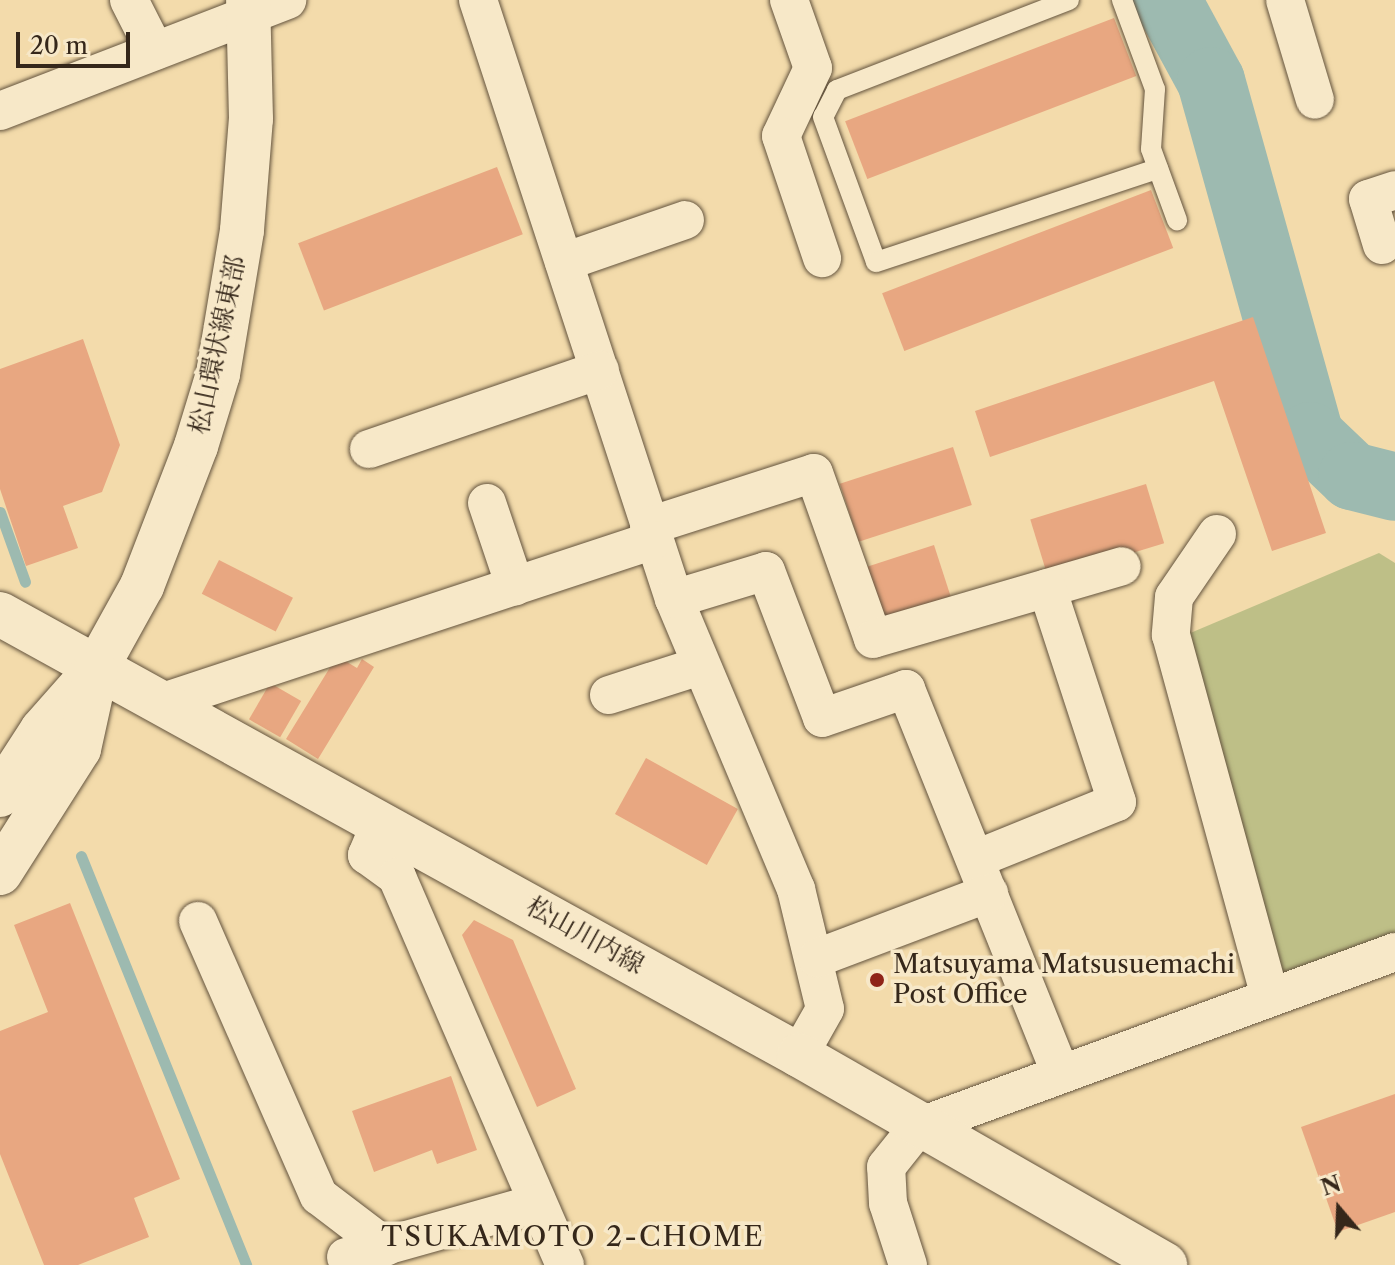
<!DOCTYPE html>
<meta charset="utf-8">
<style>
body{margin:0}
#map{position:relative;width:1395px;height:1265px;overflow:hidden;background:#f3dbab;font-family:"Libre Caslon Text","Noto Serif JP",serif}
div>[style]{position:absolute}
.green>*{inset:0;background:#bebf87}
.stream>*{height:11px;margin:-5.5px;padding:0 5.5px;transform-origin:5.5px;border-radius:5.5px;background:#9dbab0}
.river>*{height:68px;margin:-34px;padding:0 34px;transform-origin:34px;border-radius:34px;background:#9dbab0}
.building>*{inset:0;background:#e8a781;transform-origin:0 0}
.roads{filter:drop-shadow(0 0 2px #64543e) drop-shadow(0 0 2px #64543e)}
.lane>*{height:20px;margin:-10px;padding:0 10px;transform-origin:10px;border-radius:10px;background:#f7e8c8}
.street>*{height:38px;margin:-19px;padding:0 19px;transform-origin:19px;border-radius:19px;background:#f7e8c8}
.secondary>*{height:44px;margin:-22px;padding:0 22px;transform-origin:22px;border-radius:22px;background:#f7e8c8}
.dots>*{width:22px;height:22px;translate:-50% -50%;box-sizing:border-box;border:4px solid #f7e8c8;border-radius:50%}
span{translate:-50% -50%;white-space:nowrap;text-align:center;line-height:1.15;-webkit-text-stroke:7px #f7e8c8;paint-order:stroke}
.street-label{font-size:26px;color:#35271a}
.poi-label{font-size:26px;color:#35271a}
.left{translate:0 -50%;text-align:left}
.neighbourhood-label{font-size:28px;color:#35271a;letter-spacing:2px}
.north{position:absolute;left:1299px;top:1169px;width:80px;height:80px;-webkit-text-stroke:6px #f7e8c8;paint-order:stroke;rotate:341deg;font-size:22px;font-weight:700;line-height:32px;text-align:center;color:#35271a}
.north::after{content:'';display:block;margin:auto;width:28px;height:36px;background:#35271a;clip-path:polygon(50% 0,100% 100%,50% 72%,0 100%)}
.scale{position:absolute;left:16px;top:32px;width:114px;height:36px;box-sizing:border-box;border:4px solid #35271a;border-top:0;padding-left:10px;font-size:24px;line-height:28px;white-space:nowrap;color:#35271a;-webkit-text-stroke:6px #f7e8c8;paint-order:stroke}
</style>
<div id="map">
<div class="green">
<i style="clip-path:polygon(1379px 553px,1395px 563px,1395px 937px,1279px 980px,1188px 634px)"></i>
</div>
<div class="stream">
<i style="left:0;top:512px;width:74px;rotate:70.3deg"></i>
<i style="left:81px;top:856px;width:441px;rotate:68deg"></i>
</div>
<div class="river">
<i style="left:1167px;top:0;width:92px;rotate:61.5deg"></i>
<i style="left:1211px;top:81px;width:369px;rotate:74.4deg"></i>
<i style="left:1310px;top:436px;width:58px;rotate:43.6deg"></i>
<i style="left:1352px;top:476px;width:44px;rotate:14.3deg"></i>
</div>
<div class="building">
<i style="left:1114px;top:18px;width:62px;height:288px;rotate:69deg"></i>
<i style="left:497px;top:167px;width:72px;height:213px;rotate:69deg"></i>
<i style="left:1151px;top:190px;width:62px;height:288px;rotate:69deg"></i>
<i style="clip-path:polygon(1253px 317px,1326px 533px,1272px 551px,1214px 381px,990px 457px,975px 411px)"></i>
<i style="clip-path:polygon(83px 339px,120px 445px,102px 492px,63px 506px,78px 548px,26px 566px,0 489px,0 369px)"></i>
<i style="left:953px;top:447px;width:61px;height:119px;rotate:72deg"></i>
<i style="left:1146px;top:484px;width:62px;height:121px;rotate:73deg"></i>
<i style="left:934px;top:545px;width:63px;height:76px;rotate:72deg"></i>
<i style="left:219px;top:560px;width:83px;height:38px;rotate:27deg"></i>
<i style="clip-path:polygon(337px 656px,357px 668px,362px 659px,374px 667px,318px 759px,286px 739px)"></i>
<i style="left:270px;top:683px;width:36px;height:42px;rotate:30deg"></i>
<i style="left:646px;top:758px;width:105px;height:64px;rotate:29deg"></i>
<i style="clip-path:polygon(70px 903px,180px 1179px,134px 1198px,149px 1237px,78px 1265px,44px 1265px,0 1154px,0 1031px,48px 1012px,14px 925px)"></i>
<i style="clip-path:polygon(474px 920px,513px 940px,576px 1089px,537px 1107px,462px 935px)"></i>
<i style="clip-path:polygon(451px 1076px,477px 1150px,437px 1164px,432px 1150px,374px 1172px,352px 1111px)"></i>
<i style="clip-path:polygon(1395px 1094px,1395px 1212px,1338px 1232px,1301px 1127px)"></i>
</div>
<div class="roads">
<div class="lane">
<i style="left:1069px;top:0;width:249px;rotate:158.8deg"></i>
<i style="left:837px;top:90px;width:30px;rotate:117deg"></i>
<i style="left:823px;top:117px;width:154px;rotate:69.9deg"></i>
<i style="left:876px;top:262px;width:297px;rotate:-18.3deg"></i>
<i style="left:1122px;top:0;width:95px;rotate:69.7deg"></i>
<i style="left:1155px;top:89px;width:60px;rotate:93.8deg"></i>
<i style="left:1151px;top:149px;width:76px;rotate:69.9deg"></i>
</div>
<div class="street">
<i style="left:129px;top:0;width:57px;rotate:63deg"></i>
<i style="left:478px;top:0;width:630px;rotate:71.88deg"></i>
<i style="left:674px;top:599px;width:315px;rotate:67.2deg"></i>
<i style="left:796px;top:889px;width:123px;rotate:76.4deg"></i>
<i style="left:825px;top:1009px;width:53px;rotate:119.5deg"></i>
<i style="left:789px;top:0;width:72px;rotate:70.6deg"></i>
<i style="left:813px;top:68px;width:75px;rotate:115.2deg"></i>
<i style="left:781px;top:136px;width:129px;rotate:71.4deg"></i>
<i style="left:1285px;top:0;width:104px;rotate:73.3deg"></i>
<i style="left:0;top:111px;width:308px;rotate:-21.1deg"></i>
<i style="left:1382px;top:245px;width:48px;rotate:-106.9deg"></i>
<i style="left:1368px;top:199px;width:28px;rotate:-18deg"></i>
<i style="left:564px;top:262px;width:128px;rotate:-19.1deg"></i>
<i style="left:369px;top:449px;width:244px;rotate:-18.9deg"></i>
<i style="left:487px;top:503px;width:88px;rotate:71.4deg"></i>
<i style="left:649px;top:526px;width:173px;rotate:-17.8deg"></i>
<i style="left:814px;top:473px;width:176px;rotate:70.4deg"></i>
<i style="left:873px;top:639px;width:259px;rotate:-16.3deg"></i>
<i style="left:1217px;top:534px;width:76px;rotate:124.3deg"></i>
<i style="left:1174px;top:597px;width:38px;rotate:95deg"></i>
<i style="left:1171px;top:635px;width:375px;rotate:74.7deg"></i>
<i style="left:674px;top:599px;width:96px;rotate:-16.9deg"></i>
<i style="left:766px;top:571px;width:157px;rotate:69.1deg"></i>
<i style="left:822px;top:718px;width:89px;rotate:-19deg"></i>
<i style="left:906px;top:689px;width:415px;rotate:68.1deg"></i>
<i style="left:609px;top:695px;width:96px;rotate:-17.7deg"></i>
<i style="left:160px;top:703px;width:520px;rotate:-18.26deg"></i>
<i style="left:381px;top:822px;width:36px;rotate:113deg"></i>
<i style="left:367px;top:855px;width:37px;rotate:36deg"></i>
<i style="left:397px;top:877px;width:423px;rotate:66.6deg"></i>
<i style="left:976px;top:859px;width:152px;rotate:-22deg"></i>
<i style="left:1117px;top:802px;width:225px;rotate:-108.1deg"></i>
<i style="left:198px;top:921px;width:300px;rotate:66.3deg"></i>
<i style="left:319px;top:1196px;width:84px;rotate:37.3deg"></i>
<i style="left:817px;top:958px;width:184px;rotate:-20.7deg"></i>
<i style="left:346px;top:1257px;width:199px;rotate:-15.7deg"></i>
<i style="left:908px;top:1265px;width:65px;rotate:-107.9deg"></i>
<i style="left:888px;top:1203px;width:36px;rotate:-93deg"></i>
<i style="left:886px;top:1167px;width:51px;rotate:-51.3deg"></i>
<i style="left:918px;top:1127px;width:508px;rotate:-20.15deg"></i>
</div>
<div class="secondary">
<i style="left:0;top:614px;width:913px;rotate:28.9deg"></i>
<i style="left:799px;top:1055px;width:422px;rotate:29.8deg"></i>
<i style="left:0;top:795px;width:77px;rotate:-57.1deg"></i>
<i style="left:42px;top:730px;width:81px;rotate:-48.5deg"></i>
<i style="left:96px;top:669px;width:95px;rotate:-61deg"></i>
<i style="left:142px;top:586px;width:150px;rotate:-68.9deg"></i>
<i style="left:196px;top:446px;width:75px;rotate:-73deg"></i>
<i style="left:218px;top:374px;width:146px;rotate:-80.5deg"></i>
<i style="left:242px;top:230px;width:111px;rotate:-85.4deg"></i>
<i style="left:251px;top:119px;width:119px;rotate:-91.4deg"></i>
<i style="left:0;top:873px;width:147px;rotate:-57.5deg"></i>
<i style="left:79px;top:749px;width:79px;rotate:-77.6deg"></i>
</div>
</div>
<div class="dots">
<i style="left:877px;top:980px;background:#8f2418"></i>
</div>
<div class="street-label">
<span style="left:218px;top:345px;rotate:-78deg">松山環状線東部</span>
<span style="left:585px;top:936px;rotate:29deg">松山川内線</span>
</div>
<div class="poi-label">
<span class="left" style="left:893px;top:980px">Matsuyama Matsusuemachi<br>Post Office</span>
</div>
<div class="neighbourhood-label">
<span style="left:573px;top:1236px">TSUKAMOTO 2-CHOME</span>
</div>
<div class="north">N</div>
<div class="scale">20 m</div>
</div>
